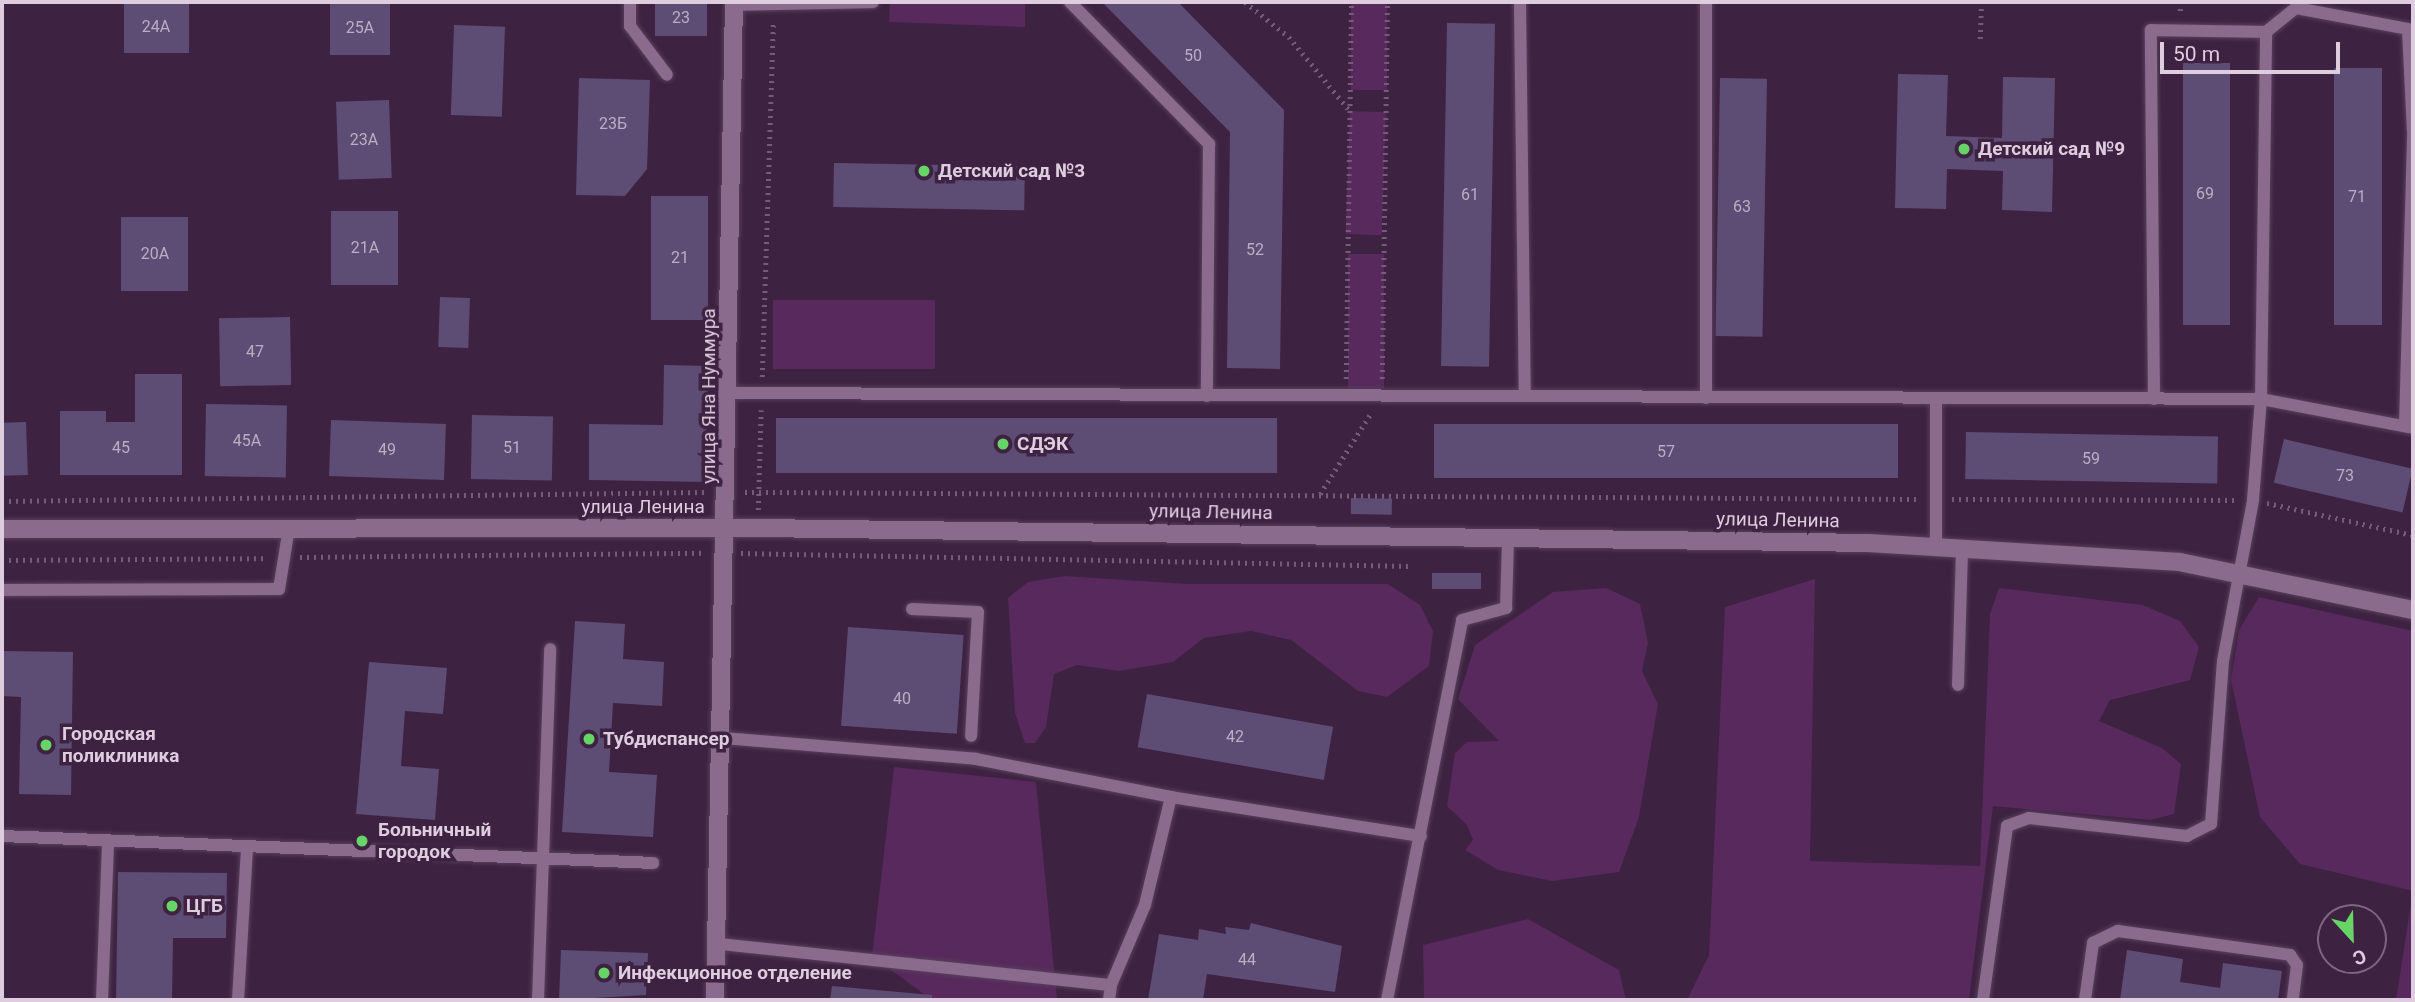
<!DOCTYPE html>
<meta charset="utf-8">
<style>
body{margin:0}
#map{position:relative;width:2415px;height:1002px;overflow:hidden;background:#3e2241;font-family:Roboto,sans-serif}
div>[style]{position:absolute}
.green>*{inset:0;background:#57295c;transform-origin:0 0}
.building>*{inset:0;background:#5d4d74;transform-origin:0 0}
.path>*{height:4.5px;margin-top:-2.25px;transform-origin:0;background:repeating-linear-gradient(90deg,#755c77 0 2px,transparent 0 7px)}
.roads{filter:drop-shadow(0 0 2px #58405b) drop-shadow(0 0 2px #58405b)}
.service>*{height:12px;margin:-6px;padding:0 6px;transform-origin:6px;border-radius:6px;background:#8a6a8d}
.minor>*{height:18px;margin:-9px;padding:0 9px;transform-origin:9px;border-radius:9px;background:#8a6a8d}
.secondary>*{height:18px;margin:-9px;padding:0 9px;transform-origin:9px;border-radius:9px;background:#8a6a8d}
.dots>*{width:19px;height:19px;translate:-50% -50%;box-sizing:border-box;border:4px solid #3e2241;border-radius:50%}
span{translate:-50% -50%;white-space:nowrap;text-align:center;line-height:1.15;-webkit-text-stroke:7px #3e2241;paint-order:stroke}
.number-label{font-size:16px;color:#beacc4}
.number-label span{-webkit-text-stroke-width:0}
.poi-label{font-size:19px;color:#deccdf;font-weight:700}
.left{translate:0 -50%;text-align:left}
.street-label{font-size:19px;color:#deccdf}
.frame{position:absolute;inset:0;border:4px solid #deccdf;pointer-events:none}
.north{position:absolute;left:2317px;top:904px;width:70px;height:70px;box-sizing:border-box;background:#3e2241;border:2px solid #7e6680;border-radius:50%;rotate:158deg;font-size:19px;font-weight:700;line-height:28px;text-align:center;color:#deccdf}
.north::after{content:'';display:block;margin:auto;width:24px;height:32px;background:#66d466;clip-path:polygon(50% 0,100% 100%,50% 72%,0 100%)}
.scale{position:absolute;left:2160px;top:42px;width:180px;height:32px;box-sizing:border-box;border:4px solid #deccdf;border-top:0;padding-left:9px;font-size:21px;line-height:24px;white-space:nowrap;color:#deccdf;-webkit-text-stroke:5px #3e2241;paint-order:stroke}
</style>
<div id="map">
<div class="green">
<i style="clip-path:polygon(890px 2px,1025px 2px,1025px 27px,889px 22px)"></i>
<i style="left:1351px;top:2px;width:36px;height:88px"></i>
<i style="left:1350px;top:111px;width:36px;height:123px;rotate:2deg"></i>
<i style="left:1348px;top:254px;width:36px;height:134px"></i>
<i style="left:935px;top:300px;width:69px;height:162px;rotate:90deg"></i>
<i style="clip-path:polygon(1065px 576px,1187px 584px,1388px 584px,1420px 605px,1433px 631px,1429px 666px,1387px 697px,1358px 691px,1291px 640px,1251px 631px,1204px 638px,1173px 662px,1119px 671px,1077px 665px,1054px 674px,1046px 727px,1035px 743px,1025px 743px,1015px 713px,1008px 598px,1028px 582px)"></i>
<i style="clip-path:polygon(1815px 579px,1810px 861px,1980px 866px,1990px 614px,1999px 588px,2143px 605px,2180px 621px,2199px 647px,2190px 680px,2110px 700px,2099px 721px,2162px 748px,2181px 764px,2174px 814px,2151px 820px,1993px 806px,1969px 1000px,1687px 1000px,1709px 955px,1725px 607px)"></i>
<i style="clip-path:polygon(1606px 588px,1640px 604px,1648px 643px,1642px 671px,1658px 704px,1639px 817px,1619px 872px,1552px 881px,1498px 870px,1465px 850px,1473px 840px,1467px 825px,1447px 806px,1455px 753px,1467px 742px,1499px 741px,1458px 699px,1475px 645px,1553px 592px)"></i>
<i style="clip-path:polygon(2259px 597px,2413px 631px,2413px 1000px,2396px 1000px,2413px 891px,2300px 864px,2260px 817px,2231px 680px,2239px 630px)"></i>
<i style="clip-path:polygon(894px 767px,1036px 782px,1057px 1000px,932px 1000px,872px 956px)"></i>
<i style="clip-path:polygon(1528px 919px,1619px 970px,1626px 1000px,1424px 1000px,1423px 945px)"></i>
</div>
<div class="building">
<i style="left:124px;top:2px;width:65px;height:51px"></i>
<i style="left:330px;top:2px;width:60px;height:53px"></i>
<i style="left:655px;top:2px;width:52px;height:34px"></i>
<i style="clip-path:polygon(1102px 2px,1178px 2px,1284px 110px,1280px 369px,1227px 368px,1230px 132px)"></i>
<i style="left:1447px;top:23px;width:48px;height:343px;rotate:1deg"></i>
<i style="left:454px;top:25px;width:51px;height:90px;rotate:2deg"></i>
<i style="left:2183px;top:63px;width:47px;height:262px"></i>
<i style="left:2334px;top:68px;width:48px;height:257px"></i>
<i style="clip-path:polygon(1898px 74px,1948px 75px,1946px 136px,2002px 138px,2003px 77px,2055px 78px,2052px 212px,2002px 210px,2003px 171px,1947px 169px,1946px 209px,1895px 208px)"></i>
<i style="clip-path:polygon(579px 78px,650px 80px,647px 169px,625px 196px,576px 195px)"></i>
<i style="left:1720px;top:78px;width:47px;height:258px;rotate:1deg"></i>
<i style="left:389px;top:100px;width:78px;height:53px;rotate:88deg"></i>
<i style="left:834px;top:163px;width:191px;height:44px;rotate:1deg"></i>
<i style="left:651px;top:196px;width:57px;height:124px"></i>
<i style="left:331px;top:211px;width:67px;height:74px"></i>
<i style="left:121px;top:217px;width:67px;height:74px"></i>
<i style="left:440px;top:297px;width:30px;height:50px;rotate:2deg"></i>
<i style="left:290px;top:317px;width:68px;height:71px;rotate:89deg"></i>
<i style="clip-path:polygon(664px 365px,708px 366px,706px 482px,589px 480px,589px 424px,663px 425px)"></i>
<i style="clip-path:polygon(135px 374px,182px 374px,182px 475px,60px 475px,60px 411px,106px 411px,106px 422px,135px 422px)"></i>
<i style="left:206px;top:404px;width:81px;height:72px;rotate:1deg"></i>
<i style="left:472px;top:415px;width:81px;height:64px;rotate:1deg"></i>
<i style="left:776px;top:418px;width:501px;height:55px"></i>
<i style="left:331px;top:420px;width:115px;height:56px;rotate:2deg"></i>
<i style="left:26px;top:422px;width:53px;height:24px;rotate:88deg"></i>
<i style="left:1434px;top:424px;width:464px;height:54px"></i>
<i style="left:1966px;top:432px;width:252px;height:47px;rotate:1deg"></i>
<i style="left:2284px;top:439px;width:132px;height:45px;rotate:13deg"></i>
<i style="left:1351px;top:498px;width:41px;height:16px;rotate:1deg"></i>
<i style="left:1432px;top:573px;width:49px;height:16px"></i>
<i style="clip-path:polygon(575px 621px,625px 624px,623px 659px,664px 662px,662px 706px,613px 703px,609px 772px,657px 775px,653px 837px,562px 832px)"></i>
<i style="left:848px;top:627px;width:116px;height:99px;rotate:4deg"></i>
<i style="clip-path:polygon(2px 651px,73px 652px,71px 795px,19px 794px,21px 697px,2px 696px)"></i>
<i style="clip-path:polygon(369px 662px,447px 668px,443px 714px,405px 711px,401px 766px,439px 769px,435px 820px,356px 814px)"></i>
<i style="left:1147px;top:694px;width:189px;height:54px;rotate:10deg"></i>
<i style="clip-path:polygon(118px 872px,227px 873px,226px 938px,173px 938px,172px 1000px,116px 1000px)"></i>
<i style="clip-path:polygon(1251px 923px,1342px 946px,1335px 992px,1207px 974px,1203px 1000px,1148px 1000px,1159px 934px,1198px 940px,1199px 929px,1226px 934px,1225px 927px,1249px 930px)"></i>
<i style="clip-path:polygon(561px 950px,648px 953px,646px 995px,559px 1000px)"></i>
<i style="clip-path:polygon(2127px 950px,2183px 959px,2180px 982px,2220px 988px,2223px 963px,2282px 971px,2278px 1000px,2120px 1000px)"></i>
<i style="clip-path:polygon(832px 986px,932px 995px,932px 1000px,830px 1000px)"></i>
</div>
<div class="path">
<i style="left:1245px;top:2px;width:56px;rotate:38.5deg"></i>
<i style="left:1289px;top:37px;width:96px;rotate:50.5deg"></i>
<i style="left:2180px;top:2px;width:13px;rotate:86deg"></i>
<i style="left:1980px;top:39px;width:37px;rotate:-88deg"></i>
<i style="left:762px;top:377px;width:355px;rotate:-88.2deg"></i>
<i style="left:1346px;top:379px;width:377px;rotate:-89.2deg"></i>
<i style="left:1382px;top:379px;width:377px;rotate:-89.2deg"></i>
<i style="left:745px;top:492px;width:1174px;rotate:0.34deg"></i>
<i style="left:1320px;top:494px;width:96px;rotate:-57.8deg"></i>
<i style="left:1952px;top:499px;width:286px;rotate:0.2deg"></i>
<i style="left:2px;top:501px;width:703px;rotate:-0.73deg"></i>
<i style="left:2267px;top:503px;width:149px;rotate:12.4deg"></i>
<i style="left:758px;top:510px;width:100px;rotate:-88.3deg"></i>
<i style="left:741px;top:553px;width:668px;rotate:1.11deg"></i>
<i style="left:300px;top:557px;width:404px;rotate:-0.6deg"></i>
<i style="left:2px;top:560px;width:265px;rotate:-0.4deg"></i>
</div>
<div class="roads">
<div class="service">
<i style="left:630px;top:2px;width:24px;rotate:90deg"></i>
<i style="left:630px;top:26px;width:61px;rotate:52.9deg"></i>
<i style="left:1070px;top:2px;width:199px;rotate:45.6deg"></i>
<i style="left:1209px;top:144px;width:252px;rotate:90.5deg"></i>
<i style="left:1520px;top:2px;width:394px;rotate:89.3deg"></i>
<i style="left:734px;top:5px;width:139px;rotate:-1.2deg"></i>
<i style="left:2408px;top:30px;width:101px;rotate:87.2deg"></i>
<i style="left:729px;top:393px;width:1532px;rotate:0.22deg"></i>
<i style="left:2261px;top:399px;width:155px;rotate:10.8deg"></i>
<i style="left:1706px;top:398px;width:396px;rotate:-90deg"></i>
<i style="left:1936px;top:399px;width:148px;rotate:90deg"></i>
<i style="left:2154px;top:399px;width:369px;rotate:-90.5deg"></i>
<i style="left:2151px;top:30px;width:115px;rotate:1deg"></i>
<i style="left:2405px;top:426px;width:292px;rotate:-88.4deg"></i>
<i style="left:2px;top:590px;width:277px;rotate:-0.2deg"></i>
<i style="left:279px;top:589px;width:62px;rotate:-80.7deg"></i>
<i style="left:912px;top:609px;width:66px;rotate:2.6deg"></i>
<i style="left:978px;top:612px;width:124px;rotate:93.2deg"></i>
<i style="left:1958px;top:685px;width:136px;rotate:-88.3deg"></i>
<i style="left:723px;top:738px;width:254px;rotate:4.7deg"></i>
<i style="left:976px;top:759px;width:199px;rotate:11deg"></i>
<i style="left:1171px;top:797px;width:253px;rotate:8.9deg"></i>
<i style="left:2px;top:836px;width:652px;rotate:2.37deg"></i>
<i style="left:720px;top:944px;width:393px;rotate:6deg"></i>
<i style="left:1111px;top:985px;width:87px;rotate:-67deg"></i>
<i style="left:1145px;top:905px;width:111px;rotate:-76.5deg"></i>
<i style="left:102px;top:1000px;width:158px;rotate:-87.8deg"></i>
<i style="left:238px;top:1000px;width:152px;rotate:-86.6deg"></i>
<i style="left:538px;top:1000px;width:351px;rotate:-88deg"></i>
<i style="left:1109px;top:1000px;width:15px;rotate:-82deg"></i>
<i style="left:1387px;top:1000px;width:387px;rotate:-78.8deg"></i>
<i style="left:1462px;top:620px;width:46px;rotate:-15.3deg"></i>
<i style="left:1506px;top:608px;width:69px;rotate:-88.3deg"></i>
<i style="left:1983px;top:1000px;width:176px;rotate:-82.1deg"></i>
<i style="left:2007px;top:826px;width:23px;rotate:-20deg"></i>
<i style="left:2029px;top:818px;width:159px;rotate:6.5deg"></i>
<i style="left:2187px;top:836px;width:27px;rotate:-27deg"></i>
<i style="left:2211px;top:824px;width:163px;rotate:-85.8deg"></i>
<i style="left:2223px;top:661px;width:164px;rotate:-79.4deg"></i>
<i style="left:2253px;top:500px;width:101px;rotate:-85.5deg"></i>
<i style="left:2261px;top:399px;width:367px;rotate:-89.2deg"></i>
<i style="left:2266px;top:32px;width:38px;rotate:-39deg"></i>
<i style="left:2296px;top:8px;width:119px;rotate:10.6deg"></i>
<i style="left:2085px;top:1000px;width:58px;rotate:-82deg"></i>
<i style="left:2093px;top:943px;width:28px;rotate:-26deg"></i>
<i style="left:2118px;top:931px;width:174px;rotate:7.9deg"></i>
<i style="left:2290px;top:955px;width:12px;rotate:55deg"></i>
<i style="left:2297px;top:965px;width:35px;rotate:97deg"></i>
</div>
<div class="minor">
<i style="left:715px;top:1000px;width:998px;rotate:-88.91deg"></i>
</div>
<div class="secondary">
<i style="left:2px;top:529px;width:755px;rotate:-0.08deg"></i>
<i style="left:757px;top:528px;width:1112px;rotate:0.77deg"></i>
<i style="left:1869px;top:543px;width:311px;rotate:3.5deg"></i>
<i style="left:2179px;top:562px;width:239px;rotate:11.6deg"></i>
</div>
</div>
<div class="dots">
<i style="left:1964px;top:149px;background:#66d466"></i>
<i style="left:924px;top:171px;background:#66d466"></i>
<i style="left:1003px;top:444px;background:#66d466"></i>
<i style="left:589px;top:739px;background:#66d466"></i>
<i style="left:46px;top:745px;background:#66d466"></i>
<i style="left:362px;top:841px;background:#66d466"></i>
<i style="left:172px;top:906px;background:#66d466"></i>
<i style="left:604px;top:973px;background:#66d466"></i>
</div>
<div class="number-label">
<span style="left:681px;top:18px">23</span>
<span style="left:156px;top:27px">24А</span>
<span style="left:360px;top:28px">25А</span>
<span style="left:1193px;top:56px">50</span>
<span style="left:613px;top:124px">23Б</span>
<span style="left:364px;top:140px">23А</span>
<span style="left:2205px;top:194px">69</span>
<span style="left:1470px;top:195px">61</span>
<span style="left:2357px;top:197px">71</span>
<span style="left:1742px;top:207px">63</span>
<span style="left:365px;top:248px">21А</span>
<span style="left:1255px;top:250px">52</span>
<span style="left:155px;top:254px">20А</span>
<span style="left:680px;top:258px">21</span>
<span style="left:255px;top:352px">47</span>
<span style="left:247px;top:441px">45А</span>
<span style="left:121px;top:448px">45</span>
<span style="left:512px;top:448px">51</span>
<span style="left:387px;top:450px">49</span>
<span style="left:1666px;top:452px">57</span>
<span style="left:2091px;top:459px">59</span>
<span style="left:2345px;top:476px">73</span>
<span style="left:902px;top:699px">40</span>
<span style="left:1235px;top:737px">42</span>
<span style="left:1247px;top:960px">44</span>
</div>
<div class="poi-label">
<span class="left" style="left:1978px;top:149px">Детский сад №9</span>
<span class="left" style="left:938px;top:171px">Детский сад №3</span>
<span class="left" style="left:1017px;top:444px">СДЭК</span>
<span class="left" style="left:62px;top:745px">Городская<br>поликлиника</span>
<span class="left" style="left:603px;top:739px">Тубдиспансер</span>
<span class="left" style="left:378px;top:841px">Больничный<br>городок</span>
<span class="left" style="left:186px;top:906px">ЦГБ</span>
<span class="left" style="left:618px;top:973px">Инфекционное отделение</span>
</div>
<div class="street-label">
<span style="left:709px;top:396px;rotate:-90deg">улица Яна Нуммура</span>
<span style="left:643px;top:507px">улица Ленина</span>
<span style="left:1211px;top:512px;rotate:1deg">улица Ленина</span>
<span style="left:1778px;top:520px;rotate:1deg">улица Ленина</span>
</div>
<div class="frame"></div>
<div class="north">С</div>
<div class="scale">50 m</div>
</div>
